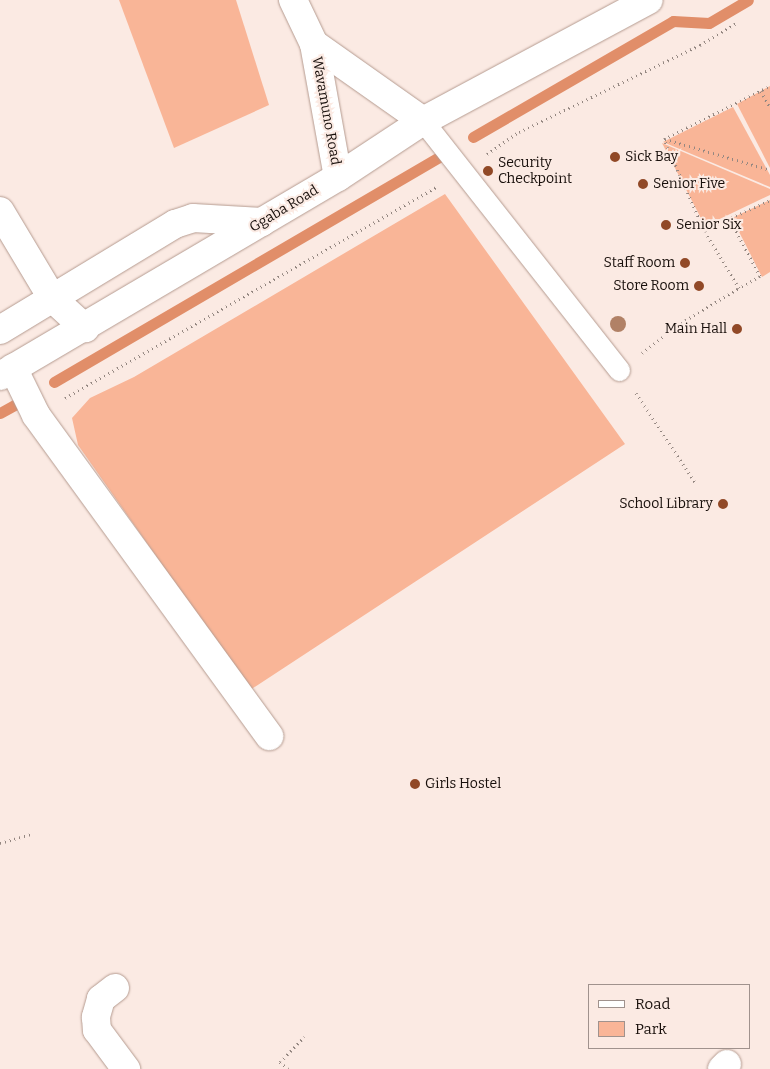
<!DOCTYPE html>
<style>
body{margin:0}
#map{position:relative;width:770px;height:1069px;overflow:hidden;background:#fbeae3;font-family:Bitter,serif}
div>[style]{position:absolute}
.green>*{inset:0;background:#f9b597}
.stream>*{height:11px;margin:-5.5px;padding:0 5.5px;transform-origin:5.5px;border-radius:5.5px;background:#e18e69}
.path>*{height:3px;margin-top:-1.5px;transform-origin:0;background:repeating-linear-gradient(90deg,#948781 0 1px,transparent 0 5px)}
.roads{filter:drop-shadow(0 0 1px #b59b90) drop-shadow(0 0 1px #b59b90)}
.lane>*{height:21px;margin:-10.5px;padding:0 10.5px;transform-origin:10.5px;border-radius:10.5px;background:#fff}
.street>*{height:28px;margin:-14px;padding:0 14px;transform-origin:14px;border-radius:14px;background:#fff}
.secondary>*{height:28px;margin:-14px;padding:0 14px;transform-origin:14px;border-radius:14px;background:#fff}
.trees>*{width:16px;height:16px;margin:-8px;border-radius:50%;background:#b18166}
.dots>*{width:14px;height:14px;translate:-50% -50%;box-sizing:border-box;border:2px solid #fbeae3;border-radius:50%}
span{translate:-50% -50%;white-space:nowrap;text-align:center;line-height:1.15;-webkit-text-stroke:4px #fbeae3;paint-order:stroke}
.street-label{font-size:14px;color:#180f0b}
.poi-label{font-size:14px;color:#180f0b}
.left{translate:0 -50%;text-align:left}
.right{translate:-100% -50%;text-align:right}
.legend{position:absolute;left:588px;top:984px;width:162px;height:65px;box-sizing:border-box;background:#fbeae3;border:1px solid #a0928d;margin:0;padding:6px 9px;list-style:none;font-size:15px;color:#180f0b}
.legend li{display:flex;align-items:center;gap:10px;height:25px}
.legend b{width:25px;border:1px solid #a0928d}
</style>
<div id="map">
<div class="green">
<i style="clip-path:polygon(119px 0,236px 0,269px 105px,174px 148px)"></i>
<i style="clip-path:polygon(770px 86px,770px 168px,737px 104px)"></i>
<i style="clip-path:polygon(733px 107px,770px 175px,770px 187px,663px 142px)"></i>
<i style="clip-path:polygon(662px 143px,770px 189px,770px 195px,705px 226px)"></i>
<i style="clip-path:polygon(445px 194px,625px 444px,250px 690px,78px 445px,72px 418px,90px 398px,134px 377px)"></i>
<i style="clip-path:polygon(770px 200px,770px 272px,762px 277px,732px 218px)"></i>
</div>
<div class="stream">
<i style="left:473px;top:137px;width:231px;rotate:-30.1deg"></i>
<i style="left:673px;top:21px;width:36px;rotate:3deg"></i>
<i style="left:709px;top:23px;width:45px;rotate:-30.5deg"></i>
<i style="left:54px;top:382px;width:450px;rotate:-30.3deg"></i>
<i style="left:0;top:413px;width:25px;rotate:-29deg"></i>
</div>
<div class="path">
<i style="left:761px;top:91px;width:18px;rotate:61deg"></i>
<i style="left:664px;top:139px;width:119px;rotate:-26.6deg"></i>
<i style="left:665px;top:139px;width:109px;rotate:16.4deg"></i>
<i style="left:487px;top:154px;width:39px;rotate:-35deg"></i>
<i style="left:519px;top:132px;width:201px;rotate:-25.7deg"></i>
<i style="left:700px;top:45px;width:44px;rotate:-31.2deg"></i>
<i style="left:729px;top:218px;width:66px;rotate:61.9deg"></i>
<i style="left:760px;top:276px;width:24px;rotate:150deg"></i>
<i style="left:704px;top:230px;width:72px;rotate:-24.4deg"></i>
<i style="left:642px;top:353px;width:49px;rotate:-37.6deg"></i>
<i style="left:681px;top:323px;width:68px;rotate:-31.1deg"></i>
<i style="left:739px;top:288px;width:68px;rotate:-121.1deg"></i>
<i style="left:704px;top:230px;width:99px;rotate:-113.7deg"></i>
<i style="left:636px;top:393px;width:107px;rotate:56.5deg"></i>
<i style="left:65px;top:398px;width:429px;rotate:-29.6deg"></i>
<i style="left:0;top:843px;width:32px;rotate:-16deg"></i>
<i style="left:288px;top:1069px;width:11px;rotate:-139deg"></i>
<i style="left:280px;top:1062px;width:35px;rotate:-46deg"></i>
</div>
<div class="roads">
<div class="lane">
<i style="left:423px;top:121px;width:317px;rotate:51.8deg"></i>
</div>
<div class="street">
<i style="left:0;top:211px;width:101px;rotate:59.1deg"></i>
<i style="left:52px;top:298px;width:45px;rotate:42.3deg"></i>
<i style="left:0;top:330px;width:205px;rotate:-31.2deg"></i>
<i style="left:175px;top:224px;width:19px;rotate:-18deg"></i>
<i style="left:193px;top:218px;width:69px;rotate:3.3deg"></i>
<i style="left:13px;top:368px;width:52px;rotate:63.9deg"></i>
<i style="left:36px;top:415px;width:397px;rotate:54deg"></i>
<i style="left:115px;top:988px;width:18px;rotate:142deg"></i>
<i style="left:101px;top:999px;width:19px;rotate:106deg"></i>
<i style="left:96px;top:1017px;width:13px;rotate:86deg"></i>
<i style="left:97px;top:1030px;width:49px;rotate:53.4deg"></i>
<i style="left:722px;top:1069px;width:7px;rotate:-45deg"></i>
</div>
<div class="secondary">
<i style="left:293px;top:0;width:49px;rotate:64.5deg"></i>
<i style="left:314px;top:44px;width:135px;rotate:79.8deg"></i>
<i style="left:314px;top:44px;width:133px;rotate:35.2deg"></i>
<i style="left:0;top:376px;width:392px;rotate:-30.5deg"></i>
<i style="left:338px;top:177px;width:102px;rotate:-33.4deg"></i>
<i style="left:423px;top:121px;width:256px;rotate:-28.2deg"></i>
</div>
</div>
<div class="trees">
<i style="left:618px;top:324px"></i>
</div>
<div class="dots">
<i style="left:615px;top:157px;background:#914927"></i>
<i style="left:488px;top:171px;background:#914927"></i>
<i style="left:643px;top:184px;background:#914927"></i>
<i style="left:666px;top:225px;background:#914927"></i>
<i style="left:685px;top:263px;background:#914927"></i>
<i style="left:699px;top:286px;background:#914927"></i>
<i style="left:737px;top:329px;background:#914927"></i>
<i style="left:723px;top:504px;background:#914927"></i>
<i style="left:415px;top:784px;background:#914927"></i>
</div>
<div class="street-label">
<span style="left:326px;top:111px;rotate:80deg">Wavamuno Road</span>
<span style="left:284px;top:209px;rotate:-31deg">Ggaba Road</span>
</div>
<div class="poi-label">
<span class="left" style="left:625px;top:157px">Sick Bay</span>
<span class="left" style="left:498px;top:171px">Security<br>Checkpoint</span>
<span class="left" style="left:653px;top:184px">Senior Five</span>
<span class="left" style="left:676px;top:225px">Senior Six</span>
<span class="right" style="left:675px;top:263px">Staff Room</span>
<span class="right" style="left:689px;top:286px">Store Room</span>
<span class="right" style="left:727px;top:329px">Main Hall</span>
<span class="right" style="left:713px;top:504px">School Library</span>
<span class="left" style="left:425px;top:784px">Girls Hostel</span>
</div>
<ul class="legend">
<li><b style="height:6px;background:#fff"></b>Road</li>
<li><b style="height:14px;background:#f9b597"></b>Park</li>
</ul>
</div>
